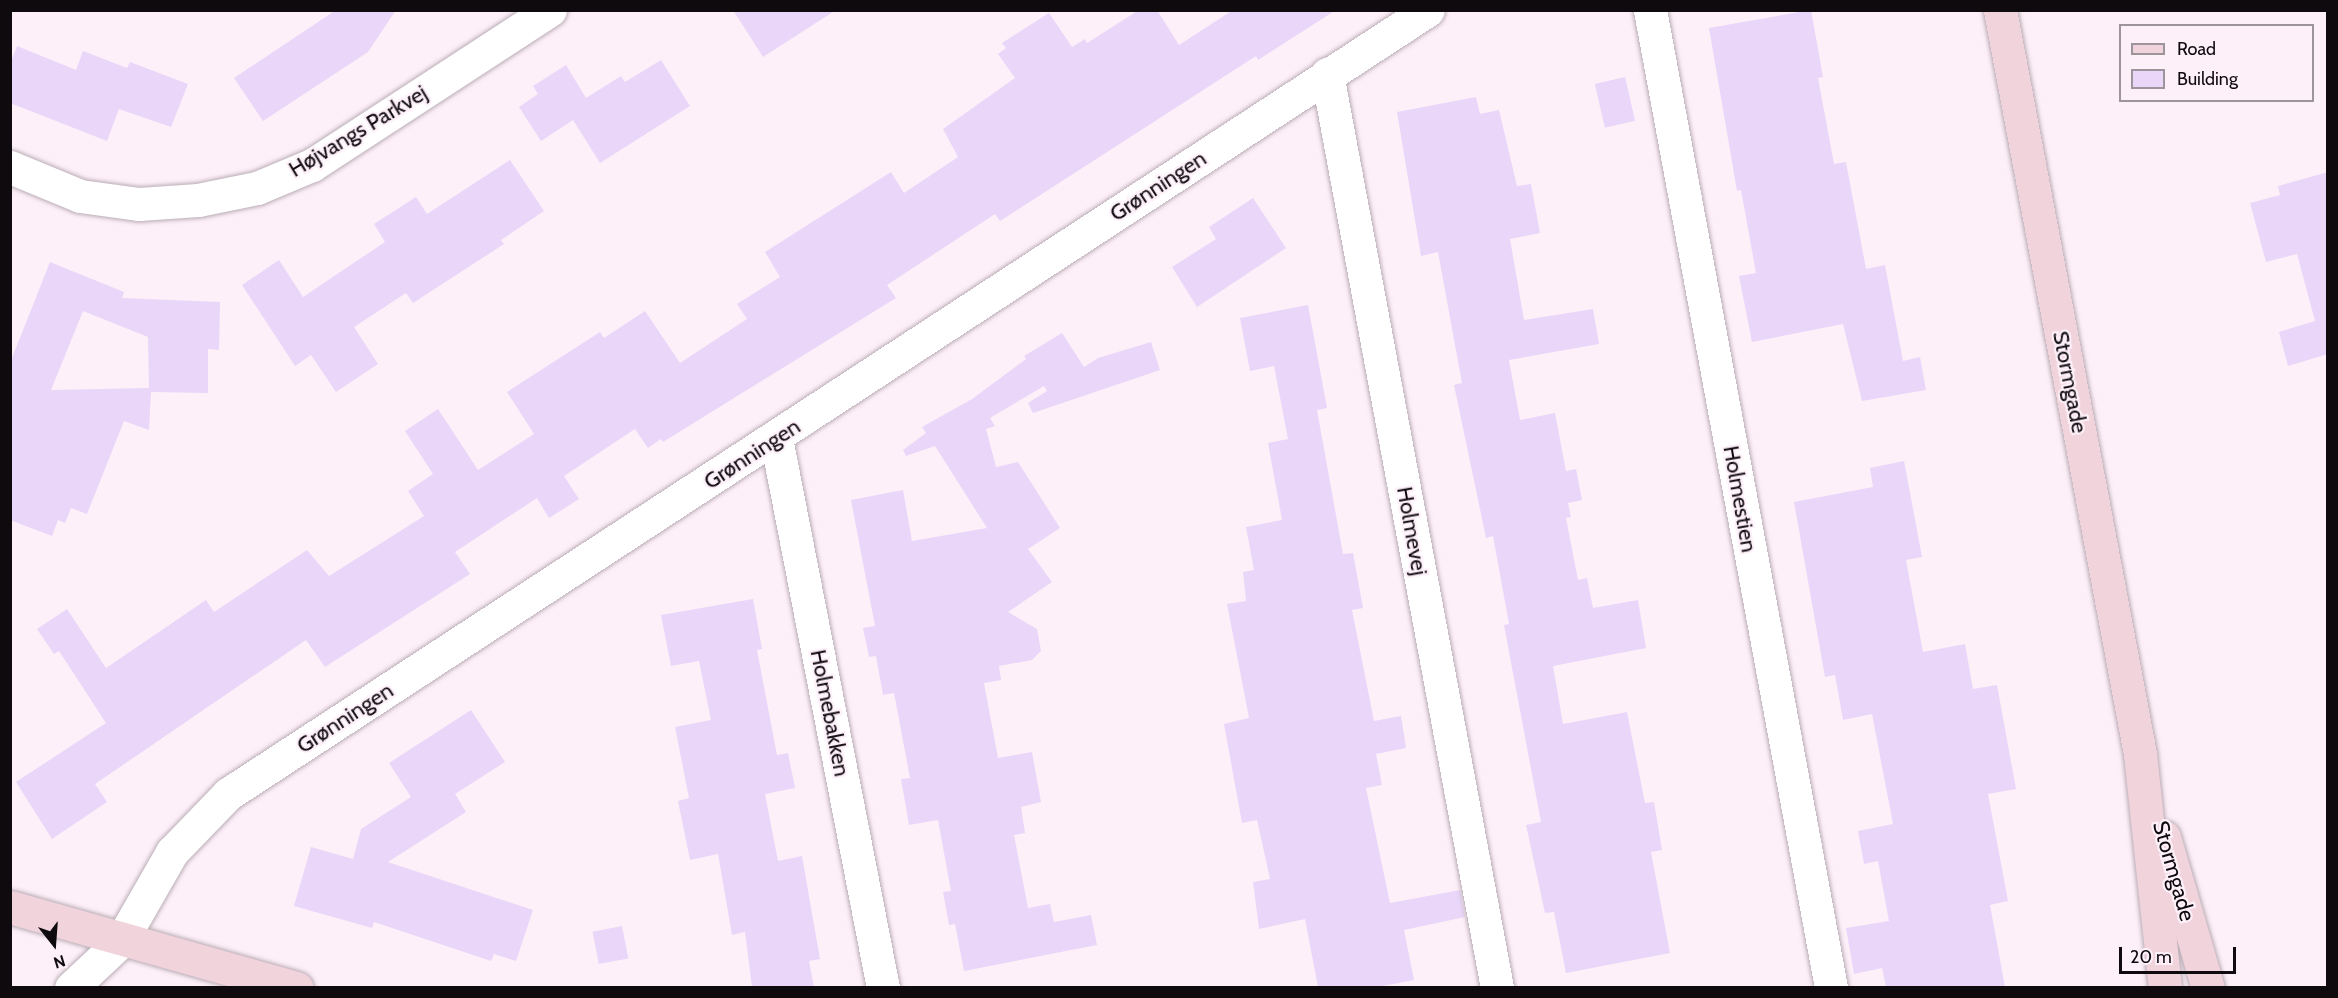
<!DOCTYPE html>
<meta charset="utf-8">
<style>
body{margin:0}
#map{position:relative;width:2338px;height:998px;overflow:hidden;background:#fef0f9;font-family:Cabin,sans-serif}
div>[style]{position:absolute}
.building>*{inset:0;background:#e9d6f9;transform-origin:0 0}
.roads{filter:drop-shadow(0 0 2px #baadb6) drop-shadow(0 0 2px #baadb6)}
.street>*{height:33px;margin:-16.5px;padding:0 16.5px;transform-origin:16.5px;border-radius:16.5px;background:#fff}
.secondary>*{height:33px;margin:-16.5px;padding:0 16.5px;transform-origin:16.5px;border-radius:16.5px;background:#f1d3db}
span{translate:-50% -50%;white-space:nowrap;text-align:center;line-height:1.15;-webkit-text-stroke:4.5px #fef0f9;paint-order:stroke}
.street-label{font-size:22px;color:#0e0a0d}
.frame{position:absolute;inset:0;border:12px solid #0e0a0d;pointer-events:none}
.legend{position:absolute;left:2119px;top:24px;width:195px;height:78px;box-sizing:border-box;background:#fef0f9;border:2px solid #9e949b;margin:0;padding:8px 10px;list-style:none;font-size:18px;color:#0e0a0d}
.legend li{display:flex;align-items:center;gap:12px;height:30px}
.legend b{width:30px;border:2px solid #9e949b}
.north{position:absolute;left:24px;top:914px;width:60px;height:60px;-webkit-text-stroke:4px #fef0f9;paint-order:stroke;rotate:163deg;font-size:16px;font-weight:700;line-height:24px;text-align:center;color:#0e0a0d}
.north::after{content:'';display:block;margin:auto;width:21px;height:27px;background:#0e0a0d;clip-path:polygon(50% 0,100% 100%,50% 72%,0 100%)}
.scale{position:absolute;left:2119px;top:947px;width:117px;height:27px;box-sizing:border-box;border:3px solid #0e0a0d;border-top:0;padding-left:8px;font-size:18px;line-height:21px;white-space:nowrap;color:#0e0a0d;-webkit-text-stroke:4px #fef0f9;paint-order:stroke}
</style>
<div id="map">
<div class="building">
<i style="clip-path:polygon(336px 10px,396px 10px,368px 52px,263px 121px,234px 78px)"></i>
<i style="clip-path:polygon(733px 10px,836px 10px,763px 57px)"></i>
<i style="clip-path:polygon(1139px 10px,1157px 10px,1179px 45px,1233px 10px,1336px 10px,1258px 60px,1256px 56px,1000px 221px,995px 214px,887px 285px,896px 298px,663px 442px,661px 439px,648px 448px,635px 429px,564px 476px,579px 499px,549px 518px,537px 498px,455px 552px,470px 574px,325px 667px,306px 640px,95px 784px,107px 802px,52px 839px,16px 782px,106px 723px,59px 651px,54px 654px,37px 629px,67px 609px,106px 668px,206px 600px,214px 612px,307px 550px,329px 576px,424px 516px,408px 491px,433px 474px,405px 431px,438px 409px,478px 470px,534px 434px,507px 392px,600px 332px,604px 338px,645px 311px,680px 363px,747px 319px,737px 304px,780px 277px,765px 252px,891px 172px,904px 193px,958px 157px,943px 129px,1015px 78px,998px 54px,1006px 48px,1002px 43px,1049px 13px,1072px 47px,1085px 39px,1087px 43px)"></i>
<i style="clip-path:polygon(1811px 10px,1823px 77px,1818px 78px,1834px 164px,1846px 162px,1866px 269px,1885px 265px,1903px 361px,1920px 357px,1926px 390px,1862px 401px,1843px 324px,1752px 342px,1739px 276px,1756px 273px,1741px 190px,1737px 191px,1709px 28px)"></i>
<i style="clip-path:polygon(17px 46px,76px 70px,83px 51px,127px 68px,130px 62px,188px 84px,171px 127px,119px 109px,107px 141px,10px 103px,10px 64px)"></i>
<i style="clip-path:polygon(661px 60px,690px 106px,600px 163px,573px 120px,541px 141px,519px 107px,538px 94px,533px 86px,566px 65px,586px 98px,621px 76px,625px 82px)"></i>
<i style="left:1625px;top:77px;width:45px;height:31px;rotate:77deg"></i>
<i style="clip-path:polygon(1476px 97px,1480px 114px,1499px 110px,1517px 186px,1531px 184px,1540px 233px,1510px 239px,1524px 320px,1593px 309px,1599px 344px,1509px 360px,1520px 420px,1555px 413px,1566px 471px,1576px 469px,1582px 500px,1568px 503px,1571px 517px,1566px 518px,1578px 580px,1587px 578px,1593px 608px,1638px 600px,1646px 648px,1553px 666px,1563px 724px,1627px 712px,1645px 803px,1654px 802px,1662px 850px,1651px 852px,1670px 953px,1566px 973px,1554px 912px,1545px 913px,1526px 825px,1541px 822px,1504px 625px,1509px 624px,1493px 536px,1486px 538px,1454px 385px,1462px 383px,1438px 252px,1421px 256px,1397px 112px)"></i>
<i style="clip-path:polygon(510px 160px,544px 211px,501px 240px,504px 244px,413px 303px,406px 293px,354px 327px,378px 364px,336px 392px,311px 355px,295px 366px,242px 285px,279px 260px,303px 297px,385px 242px,374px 224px,416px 197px,427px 214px)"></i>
<i style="clip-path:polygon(2328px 172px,2328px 354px,2288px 366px,2279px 332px,2315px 321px,2297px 254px,2266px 262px,2250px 203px,2280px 195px,2278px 186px)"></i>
<i style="clip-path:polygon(1253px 198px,1286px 248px,1197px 307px,1172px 267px,1216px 239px,1209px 227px)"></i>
<i style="clip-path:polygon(evenodd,50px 262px,124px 292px,122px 298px,220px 302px,219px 350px,208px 349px,208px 393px,151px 392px,149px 430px,124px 421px,87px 514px,71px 508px,65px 523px,58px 520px,52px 536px,10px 520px,10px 363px,50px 262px,83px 311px,148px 337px,149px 388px,51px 390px,83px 311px)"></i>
<i style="clip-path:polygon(1308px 305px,1327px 408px,1317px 410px,1343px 554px,1353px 553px,1363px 608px,1352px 610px,1374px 721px,1401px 716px,1406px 748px,1376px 754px,1382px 785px,1366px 788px,1390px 903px,1460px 890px,1465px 917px,1404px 930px,1414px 980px,1378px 987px,1318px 987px,1305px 919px,1259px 929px,1253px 882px,1270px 879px,1257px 820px,1242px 823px,1224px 724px,1249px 718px,1227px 604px,1246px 601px,1243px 572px,1254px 570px,1246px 527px,1282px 520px,1268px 443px,1288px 439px,1274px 366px,1250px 371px,1240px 318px)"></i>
<i style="clip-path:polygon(1062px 333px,1084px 367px,1098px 358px,1151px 342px,1160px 370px,1033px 413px,1028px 403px,1047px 391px,1044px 386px,990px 418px,995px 426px,986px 429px,996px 467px,1018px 462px,1060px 528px,1028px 549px,1052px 582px,1008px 612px,1037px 629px,1041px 651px,1032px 660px,999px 666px,1001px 680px,984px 683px,998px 758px,1032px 752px,1041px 802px,1021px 807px,1025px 833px,1014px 835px,1028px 908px,1050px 904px,1054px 922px,1091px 915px,1097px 945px,964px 971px,955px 924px,949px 925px,943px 892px,951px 891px,938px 820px,909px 825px,901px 779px,910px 778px,894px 693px,883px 695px,876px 656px,869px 657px,863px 628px,875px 626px,851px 500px,903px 490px,912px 541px,987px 528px,935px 446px,906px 456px,903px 450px,926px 433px,922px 427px,972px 399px,1026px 359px,1024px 356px)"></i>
<i style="clip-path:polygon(1904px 461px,1922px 557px,1906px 560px,1923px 652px,1965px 644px,1973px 689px,1997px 685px,2016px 789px,1988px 794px,2008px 901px,1990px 905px,2005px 987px,1886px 987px,1882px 968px,1854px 974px,1846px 928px,1889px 921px,1878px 861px,1864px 864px,1858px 831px,1893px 824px,1872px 714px,1843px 720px,1835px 675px,1825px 677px,1794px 502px,1873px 487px,1870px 468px)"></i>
<i style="clip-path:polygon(753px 599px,762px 649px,757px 650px,777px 755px,788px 753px,795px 788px,765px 794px,778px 861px,802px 856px,820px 959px,809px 961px,814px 987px,752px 987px,745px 932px,732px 935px,718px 854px,690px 860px,678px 801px,689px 798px,675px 727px,711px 720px,699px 661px,671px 666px,661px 615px)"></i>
<i style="clip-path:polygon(471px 710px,505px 762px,455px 794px,466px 812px,388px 862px,533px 910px,516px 961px,494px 954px,491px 961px,374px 922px,372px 928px,294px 906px,311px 847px,353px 859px,361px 829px,411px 797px,389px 763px)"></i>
<i style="left:622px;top:926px;width:33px;height:30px;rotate:79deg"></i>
</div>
<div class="roads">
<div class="street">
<i style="left:1650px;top:10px;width:995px;rotate:79.51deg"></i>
<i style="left:1327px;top:74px;width:930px;rotate:79.46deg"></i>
<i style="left:10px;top:167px;width:76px;rotate:22.5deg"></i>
<i style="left:80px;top:196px;width:60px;rotate:7.7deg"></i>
<i style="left:139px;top:204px;width:59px;rotate:-3.9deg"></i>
<i style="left:198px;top:200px;width:60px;rotate:-11.5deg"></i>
<i style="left:257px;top:188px;width:60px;rotate:-22.7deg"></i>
<i style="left:312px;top:165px;width:284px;rotate:-33.1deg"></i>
<i style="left:776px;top:438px;width:560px;rotate:78.99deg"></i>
<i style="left:71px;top:988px;width:69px;rotate:-43.2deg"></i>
<i style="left:121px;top:941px;width:103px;rotate:-60.2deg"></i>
<i style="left:172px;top:852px;width:81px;rotate:-46deg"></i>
<i style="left:228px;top:794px;width:1433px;rotate:-33.16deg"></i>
</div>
<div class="secondary">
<i style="left:2000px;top:10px;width:757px;rotate:79.34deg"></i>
<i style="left:2140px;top:754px;width:235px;rotate:83.9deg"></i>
<i style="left:2164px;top:837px;width:157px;rotate:73.8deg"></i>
<i style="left:10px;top:907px;width:298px;rotate:15.8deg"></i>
</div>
</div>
<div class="street-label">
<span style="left:358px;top:131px;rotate:-31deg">Højvangs Parkvej</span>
<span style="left:1158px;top:186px;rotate:-33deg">Grønningen</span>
<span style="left:2070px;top:382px;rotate:79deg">Stormgade</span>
<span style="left:752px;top:454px;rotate:-33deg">Grønningen</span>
<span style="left:1740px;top:499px;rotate:80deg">Holmestien</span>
<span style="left:1412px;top:531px;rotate:80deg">Holmevej</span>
<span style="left:830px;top:713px;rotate:79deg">Holmebakken</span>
<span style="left:345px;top:718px;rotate:-33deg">Grønningen</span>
<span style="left:2174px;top:871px;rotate:74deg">Stormgade</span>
</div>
<div class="frame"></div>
<ul class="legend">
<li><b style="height:8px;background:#f1d3db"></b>Road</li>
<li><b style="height:16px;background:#e9d6f9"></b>Building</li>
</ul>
<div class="north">N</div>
<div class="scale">20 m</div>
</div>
